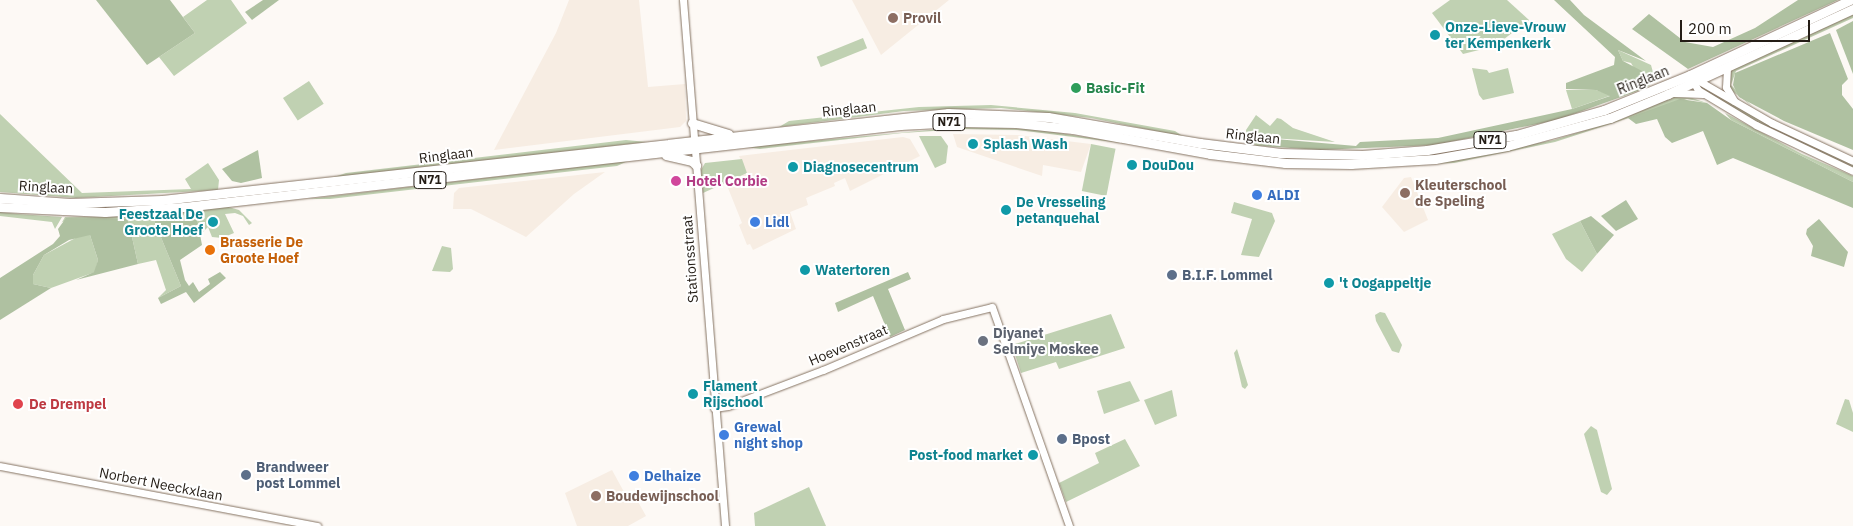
<!DOCTYPE html>
<style>
body{margin:0}
#map{position:relative;width:1853px;height:526px;overflow:hidden;background:#fdf9f5;font-family:"IBM Plex Sans",sans-serif}
div>[style]{position:absolute}
.built>*{inset:0;background:#f7ede3}
.green>*{inset:0;background:#c0d1b2;transform-origin:0 0}
.forest>*{inset:0;background:#afc1a1}
.roads{filter:drop-shadow(0 0 1px #857362) drop-shadow(0 0 1px #857362)}
.secondary>*{height:7px;margin:-3.5px;padding:0 3.5px;transform-origin:3.5px;border-radius:3.5px;background:#fff}
.highway>*{height:9px;margin:-4.5px;padding:0 4.5px;transform-origin:4.5px;border-radius:4.5px;background:#fff}
.dots>*{width:14px;height:14px;translate:-50% -50%;box-sizing:border-box;border:2px solid #fff;border-radius:50%}
span{translate:-50% -50%;white-space:nowrap;text-align:center;line-height:1.15;-webkit-text-stroke:4px #fff;paint-order:stroke}
.shield-label span{padding:1px 4px;background:#fff;border:1px solid;border-radius:4px;-webkit-text-stroke-width:0}
.shield-label{font-size:12px;color:#241d16;font-weight:700}
.education-label{font-size:14px;color:#785e54;font-weight:700}
.left{translate:0 -50%;text-align:left}
.culture-label{font-size:14px;color:#0d838f;font-weight:700}
.right{translate:-100% -50%;text-align:right}
.street-label{font-size:14px;color:#241d16}
.leisure-label{font-size:14px;color:#27864d;font-weight:700}
.hotel-label{font-size:14px;color:#b23c85;font-weight:700}
.shop-label{font-size:14px;color:#366cbe;font-weight:700}
.food-label{font-size:14px;color:#c56008;font-weight:700}
.service-label{font-size:14px;color:#4e5e75;font-weight:700}
.worship-label{font-size:14px;color:#5b616d;font-weight:700}
.health-label{font-size:14px;color:#be3a42;font-weight:700}
.scale{position:absolute;left:1680px;top:20px;width:130px;height:22px;box-sizing:border-box;border:2px solid #241d16;border-top:0;padding-left:6px;font-size:15px;line-height:18px;white-space:nowrap;color:#241d16;-webkit-text-stroke:4px #fff;paint-order:stroke}
</style>
<div id="map">
<div class="built">
<i style="clip-path:polygon(569px 0,639px 0,648px 87px,685px 84px,686px 121px,680px 127px,494px 150px,556px 33px)"></i>
<i style="clip-path:polygon(852px 0,949px 0,881px 55px)"></i>
<i style="clip-path:polygon(953px 134px,1017px 135px,1091px 144px,1081px 172px,1043px 165px,1042px 176px,957px 147px)"></i>
<i style="clip-path:polygon(903px 137px,910px 139px,920px 156px,850px 191px,845px 178px,834px 183px,835px 186px,806px 198px,808px 205px,790px 212px,796px 229px,753px 250px,750px 244px,747px 245px,739px 225px,742px 223px,726px 183px,747px 173px,739px 156px)"></i>
<i style="clip-path:polygon(605px 172px,574px 194px,526px 237px,471px 209px,453px 209px,454px 193px,459px 188px)"></i>
<i style="clip-path:polygon(1411px 177px,1428px 220px,1404px 232px,1382px 207px,1404px 178px)"></i>
<i style="clip-path:polygon(612px 470px,629px 501px,636px 498px,646px 516px,628px 526px,577px 526px,565px 493px)"></i>
</div>
<div class="green">
<i style="clip-path:polygon(207px 0,231px 0,247px 23px,174px 76px,159px 57px,195px 33px,183px 17px)"></i>
<i style="clip-path:polygon(1450px 0,1507px 0,1529px 20px,1495px 46px,1463px 54px,1432px 13px)"></i>
<i style="clip-path:polygon(1853px 14px,1853px 18px,1736px 71px,1731px 85px,1752px 106px,1728px 88px,1728px 74px,1731px 70px)"></i>
<i style="left:863px;top:38px;width:11px;height:50px;rotate:68deg"></i>
<i style="clip-path:polygon(1618px 50px,1651px 65px,1654px 76px,1650px 85px,1646px 88px,1631px 63px,1623px 61px)"></i>
<i style="clip-path:polygon(1472px 68px,1487px 70px,1489px 73px,1508px 68px,1514px 93px,1483px 100px,1479px 95px)"></i>
<i style="left:309px;top:81px;width:27px;height:31px;rotate:57deg"></i>
<i style="clip-path:polygon(1701px 86px,1755px 117px,1853px 164px,1853px 168px,1747px 117px,1699px 87px)"></i>
<i style="clip-path:polygon(1566px 90px,1596px 90px,1612px 95px,1572px 109px)"></i>
<i style="clip-path:polygon(1680px 94px,1707px 103px,1687px 99px,1555px 142px,1454px 163px,1427px 164px,1554px 140px,1622px 119px)"></i>
<i style="clip-path:polygon(991px 105px,1075px 113px,1175px 131px,1184px 137px,1091px 118px,1001px 108px,904px 111px,779px 127px,789px 121px,919px 107px)"></i>
<i style="clip-path:polygon(1725px 113px,1802px 154px,1853px 176px,1853px 182px,1731px 120px)"></i>
<i style="clip-path:polygon(0 114px,82px 193px,191px 189px,185px 179px,208px 163px,219px 180px,218px 190px,76px 198px,0 192px)"></i>
<i style="clip-path:polygon(1256px 115px,1270px 126px,1277px 118px,1281px 119px,1293px 128px,1335px 142px,1253px 137px,1263px 146px,1257px 146px,1247px 140px,1246px 130px)"></i>
<i style="clip-path:polygon(963px 127px,1034px 129px,1137px 145px,1018px 130px,964px 129px,902px 133px,760px 149px,747px 147px)"></i>
<i style="clip-path:polygon(919px 136px,941px 136px,948px 146px,946px 163px,935px 168px)"></i>
<i style="clip-path:polygon(626px 140px,647px 142px,328px 179px,346px 173px)"></i>
<i style="left:1091px;top:144px;width:25px;height:48px;rotate:11deg"></i>
<i style="clip-path:polygon(742px 159px,747px 173px,703px 193px,701px 170px,705px 163px)"></i>
<i style="clip-path:polygon(628px 161px,617px 166px,330px 199px,308px 199px)"></i>
<i style="clip-path:polygon(1234px 202px,1272px 213px,1275px 221px,1259px 257px,1241px 255px,1252px 219px,1231px 213px)"></i>
<i style="clip-path:polygon(225px 206px,239px 210px,252px 223px,249px 225px,243px 216px,235px 213px,225px 214px,234px 233px,222px 238px,212px 237px,208px 227px,200px 235px,196px 213px,153px 218px,181px 286px,158px 298px,166px 290px,156px 260px,138px 264px,128px 219px,81px 219px,62px 222px,58px 229px,65px 217px,140px 216px)"></i>
<i style="clip-path:polygon(0 212px,18px 214px,62px 217px,55px 229px,52px 222px,0 216px)"></i>
<i style="clip-path:polygon(1580px 221px,1597px 254px,1582px 272px,1566px 259px,1552px 234px)"></i>
<i style="clip-path:polygon(81px 235px,90px 235px,98px 260px,95px 272px,51px 288px,33px 284px,33px 275px,44px 255px)"></i>
<i style="clip-path:polygon(442px 246px,451px 248px,453px 269px,450px 272px,432px 271px)"></i>
<i style="clip-path:polygon(1380px 312px,1385px 313px,1402px 345px,1399px 353px,1392px 351px,1376px 321px,1375px 315px)"></i>
<i style="clip-path:polygon(1111px 314px,1125px 348px,1059px 369px,1056px 362px,1021px 373px,1012px 345px)"></i>
<i style="clip-path:polygon(1237px 349px,1248px 385px,1245px 389px,1242px 387px,1234px 353px)"></i>
<i style="clip-path:polygon(1130px 381px,1140px 401px,1104px 414px,1097px 391px)"></i>
<i style="clip-path:polygon(1172px 390px,1177px 416px,1155px 425px,1144px 400px)"></i>
<i style="clip-path:polygon(1845px 399px,1849px 400px,1853px 413px,1853px 432px,1836px 424px)"></i>
<i style="clip-path:polygon(1591px 426px,1597px 430px,1612px 489px,1607px 495px,1601px 492px,1584px 434px)"></i>
<i style="clip-path:polygon(1125px 439px,1140px 466px,1066px 502px,1059px 483px,1099px 463px,1095px 453px)"></i>
<i style="clip-path:polygon(809px 487px,826px 526px,755px 526px,754px 513px)"></i>
</div>
<div class="forest">
<i style="clip-path:polygon(96px 0,170px 0,195px 33px,147px 65px)"></i>
<i style="clip-path:polygon(263px 0,279px 0,252px 20px,245px 12px)"></i>
<i style="clip-path:polygon(1554px 0,1570px 0,1584px 15px,1646px 61px,1618px 50px,1623px 61px,1642px 71px,1646px 88px,1557px 120px,1435px 145px,1319px 150px,1263px 146px,1252px 137px,1356px 146px,1360px 142px,1438px 138px,1572px 109px,1610px 96px,1596px 90px,1566px 89px,1566px 83px,1614px 65px,1615px 57px)"></i>
<i style="clip-path:polygon(1798px 0,1838px 0,1688px 69px,1632px 29px,1649px 14px,1685px 42px,1713px 47px,1755px 28px)"></i>
<i style="clip-path:polygon(1853px 21px,1853px 74px,1836px 30px)"></i>
<i style="clip-path:polygon(1830px 33px,1848px 79px,1842px 85px,1842px 95px,1853px 109px,1853px 150px,1784px 121px,1739px 97px,1733px 85px,1735px 73px)"></i>
<i style="clip-path:polygon(1680px 99px,1707px 103px,1731px 120px,1853px 182px,1853px 208px,1733px 158px,1717px 165px,1703px 131px,1672px 143px,1665px 137px,1657px 119px,1636px 124px,1628px 118px)"></i>
<i style="clip-path:polygon(258px 150px,262px 178px,241px 183px,232px 181px,222px 169px)"></i>
<i style="clip-path:polygon(1626px 200px,1638px 219px,1616px 231px,1601px 216px)"></i>
<i style="clip-path:polygon(196px 213px,202px 245px,180px 260px,185px 280px,189px 286px,193px 282px,199px 292px,210px 284px,208px 279px,220px 272px,226px 278px,194px 303px,186px 292px,161px 304px,158px 298px,181px 286px,153px 218px)"></i>
<i style="clip-path:polygon(1591px 216px,1614px 235px,1597px 254px,1580px 221px)"></i>
<i style="clip-path:polygon(66px 218px,128px 219px,138px 264px,76px 280px,94px 272px,98px 260px,90px 235px,69px 240px,44px 255px,33px 275px,33px 284px,51px 288px,0 320px,0 278px,53px 244px,60px 236px,58px 229px)"></i>
<i style="clip-path:polygon(1819px 219px,1848px 252px,1844px 267px,1811px 256px,1813px 246px,1806px 234px,1807px 229px)"></i>
<i style="clip-path:polygon(908px 272px,911px 279px,888px 289px,905px 330px,890px 337px,873px 296px,838px 312px,835px 303px)"></i>
</div>
<div class="roads">
<div class="secondary">
<i style="left:683px;top:0;width:528px;rotate:85.43deg"></i>
<i style="left:1727px;top:68px;width:19px;rotate:93deg"></i>
<i style="left:1726px;top:87px;width:16px;rotate:60deg"></i>
<i style="left:1691px;top:78px;width:14px;rotate:60deg"></i>
<i style="left:1698px;top:90px;width:68px;rotate:31.1deg"></i>
<i style="left:1756px;top:125px;width:107px;rotate:25.4deg"></i>
<i style="left:1694px;top:78px;width:90px;rotate:30deg"></i>
<i style="left:1772px;top:123px;width:89px;rotate:25.1deg"></i>
<i style="left:1674px;top:93px;width:29px;rotate:2deg"></i>
<i style="left:714px;top:408px;width:14px;rotate:-8deg"></i>
<i style="left:728px;top:406px;width:102px;rotate:-20.8deg"></i>
<i style="left:823px;top:370px;width:130px;rotate:-23deg"></i>
<i style="left:943px;top:319px;width:50px;rotate:-13.8deg"></i>
<i style="left:992px;top:307px;width:232px;rotate:70.6deg"></i>
<i style="left:0;top:466px;width:323px;rotate:10.7deg"></i>
</div>
<div class="highway">
<i style="left:692px;top:123px;width:38px;rotate:17deg"></i>
<i style="left:666px;top:155px;width:27px;rotate:13deg"></i>
<i style="left:692px;top:161px;width:6px;rotate:45deg"></i>
<i style="left:0;top:198px;width:70px;rotate:4.1deg"></i>
<i style="left:70px;top:203px;width:92px;rotate:-1.9deg"></i>
<i style="left:162px;top:200px;width:791px;rotate:-6.32deg"></i>
<i style="left:948px;top:113px;width:100px;rotate:2.3deg"></i>
<i style="left:1048px;top:117px;width:154px;rotate:9.7deg"></i>
<i style="left:1200px;top:143px;width:81px;rotate:7.1deg"></i>
<i style="left:1280px;top:153px;width:82px;rotate:1.4deg"></i>
<i style="left:1362px;top:155px;width:65px;rotate:-4.4deg"></i>
<i style="left:1427px;top:150px;width:90px;rotate:-9.6deg"></i>
<i style="left:1516px;top:135px;width:91px;rotate:-15.9deg"></i>
<i style="left:1604px;top:110px;width:93px;rotate:-22.1deg"></i>
<i style="left:1690px;top:75px;width:177px;rotate:-25.1deg"></i>
<i style="left:0;top:207px;width:105px;rotate:2.7deg"></i>
<i style="left:105px;top:212px;width:79px;rotate:-3.6deg"></i>
<i style="left:184px;top:207px;width:721px;rotate:-6.53deg"></i>
<i style="left:900px;top:125px;width:59px;rotate:-2.9deg"></i>
<i style="left:959px;top:122px;width:57px;rotate:1deg"></i>
<i style="left:1016px;top:123px;width:57px;rotate:6deg"></i>
<i style="left:1073px;top:129px;width:139px;rotate:10.3deg"></i>
<i style="left:1210px;top:154px;width:76px;rotate:6.8deg"></i>
<i style="left:1285px;top:163px;width:66px;rotate:0.9deg"></i>
<i style="left:1351px;top:164px;width:84px;rotate:-3.4deg"></i>
<i style="left:1435px;top:159px;width:73px;rotate:-10.2deg"></i>
<i style="left:1507px;top:146px;width:107px;rotate:-15.2deg"></i>
<i style="left:1610px;top:118px;width:63px;rotate:-22.5deg"></i>
<i style="left:1668px;top:94px;width:204px;rotate:-24.7deg"></i>
</div>
</div>
<div class="dots">
<i style="left:893px;top:18px;background:#8d6e63"></i>
<i style="left:1435px;top:35px;background:#0f9aa8"></i>
<i style="left:1076px;top:88px;background:#2e9e5b"></i>
<i style="left:973px;top:144px;background:#0f9aa8"></i>
<i style="left:1132px;top:165px;background:#0f9aa8"></i>
<i style="left:793px;top:167px;background:#0f9aa8"></i>
<i style="left:676px;top:181px;background:#d1479c"></i>
<i style="left:1405px;top:193px;background:#8d6e63"></i>
<i style="left:1257px;top:195px;background:#3f7fe0"></i>
<i style="left:1006px;top:210px;background:#0f9aa8"></i>
<i style="left:213px;top:222px;background:#0f9aa8"></i>
<i style="left:755px;top:222px;background:#3f7fe0"></i>
<i style="left:210px;top:250px;background:#e8710a"></i>
<i style="left:805px;top:270px;background:#0f9aa8"></i>
<i style="left:1172px;top:275px;background:#5c6f8a"></i>
<i style="left:1329px;top:283px;background:#0f9aa8"></i>
<i style="left:983px;top:341px;background:#6b7280"></i>
<i style="left:693px;top:394px;background:#0f9aa8"></i>
<i style="left:18px;top:404px;background:#e0444e"></i>
<i style="left:724px;top:435px;background:#3f7fe0"></i>
<i style="left:1062px;top:439px;background:#5c6f8a"></i>
<i style="left:1033px;top:455px;background:#0f9aa8"></i>
<i style="left:246px;top:475px;background:#5c6f8a"></i>
<i style="left:634px;top:476px;background:#3f7fe0"></i>
<i style="left:596px;top:496px;background:#8d6e63"></i>
</div>
<div class="shield-label">
<span style="left:949px;top:122px">N71</span>
<span style="left:1490px;top:140px">N71</span>
<span style="left:430px;top:180px">N71</span>
</div>
<div class="education-label">
<span class="left" style="left:903px;top:18px">Provil</span>
<span class="left" style="left:1415px;top:193px">Kleuterschool<br>de Speling</span>
<span class="left" style="left:606px;top:496px">Boudewijnschool</span>
</div>
<div class="culture-label">
<span class="left" style="left:1445px;top:35px">Onze-Lieve-Vrouw<br>ter Kempenkerk</span>
<span class="left" style="left:983px;top:144px">Splash Wash</span>
<span class="left" style="left:1142px;top:165px">DouDou</span>
<span class="left" style="left:803px;top:167px">Diagnosecentrum</span>
<span class="left" style="left:1016px;top:210px">De Vresseling<br>petanquehal</span>
<span class="right" style="left:203px;top:222px">Feestzaal De<br>Groote Hoef</span>
<span class="left" style="left:815px;top:270px">Watertoren</span>
<span class="left" style="left:1339px;top:283px">'t Oogappeltje</span>
<span class="left" style="left:703px;top:394px">Flament<br>Rijschool</span>
<span class="right" style="left:1023px;top:455px">Post-food market</span>
</div>
<div class="street-label">
<span style="left:1643px;top:80px;rotate:-22deg">Ringlaan</span>
<span style="left:849px;top:109px;rotate:-6deg">Ringlaan</span>
<span style="left:1253px;top:136px;rotate:6deg">Ringlaan</span>
<span style="left:446px;top:155px;rotate:-7deg">Ringlaan</span>
<span style="left:46px;top:187px;rotate:3deg">Ringlaan</span>
<span style="left:690px;top:259px;rotate:-94deg">Stationsstraat</span>
<span style="left:848px;top:345px;rotate:-23deg">Hoevenstraat</span>
<span style="left:161px;top:484px;rotate:11deg">Norbert Neeckxlaan</span>
</div>
<div class="leisure-label">
<span class="left" style="left:1086px;top:88px">Basic-Fit</span>
</div>
<div class="hotel-label">
<span class="left" style="left:686px;top:181px">Hotel Corbie</span>
</div>
<div class="shop-label">
<span class="left" style="left:1267px;top:195px">ALDI</span>
<span class="left" style="left:765px;top:222px">Lidl</span>
<span class="left" style="left:734px;top:435px">Grewal<br>night shop</span>
<span class="left" style="left:644px;top:476px">Delhaize</span>
</div>
<div class="food-label">
<span class="left" style="left:220px;top:250px">Brasserie De<br>Groote Hoef</span>
</div>
<div class="service-label">
<span class="left" style="left:1182px;top:275px">B.I.F. Lommel</span>
<span class="left" style="left:1072px;top:439px">Bpost</span>
<span class="left" style="left:256px;top:475px">Brandweer<br>post Lommel</span>
</div>
<div class="worship-label">
<span class="left" style="left:993px;top:341px">Diyanet<br>Selmiye Moskee</span>
</div>
<div class="health-label">
<span class="left" style="left:29px;top:404px">De Drempel</span>
</div>
<div class="scale">200 m</div>
</div>
